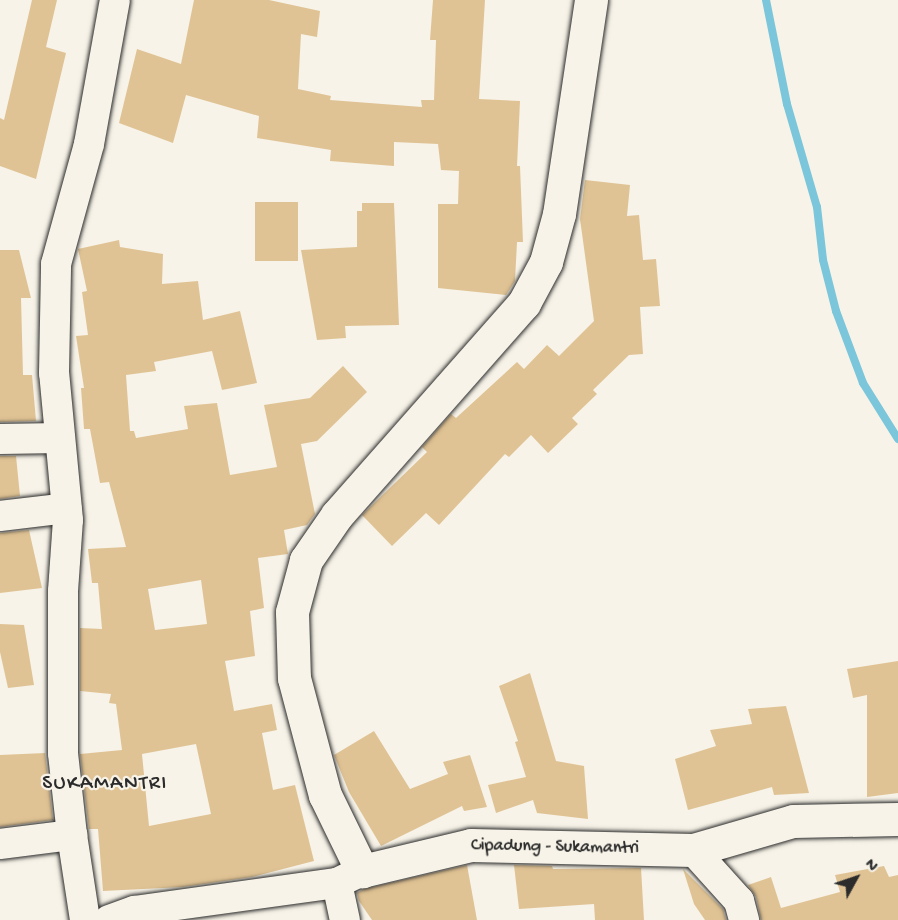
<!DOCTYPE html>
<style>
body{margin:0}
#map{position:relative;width:898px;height:920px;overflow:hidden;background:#f7f3e8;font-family:"Gochi Hand",sans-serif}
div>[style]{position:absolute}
.stream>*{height:8px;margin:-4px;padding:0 4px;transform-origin:4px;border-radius:4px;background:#7bc6da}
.building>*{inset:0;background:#e0c394;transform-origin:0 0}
.roads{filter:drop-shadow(0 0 2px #2b2b2b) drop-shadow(0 0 2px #2b2b2b)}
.street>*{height:30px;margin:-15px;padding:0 15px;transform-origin:15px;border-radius:15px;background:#f7f3e8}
.secondary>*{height:33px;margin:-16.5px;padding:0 16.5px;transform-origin:16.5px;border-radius:16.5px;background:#f7f3e8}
span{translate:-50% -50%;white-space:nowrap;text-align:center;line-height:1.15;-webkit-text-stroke:4.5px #f7f3e8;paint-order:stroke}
.street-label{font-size:18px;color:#2b2b2b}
.quarter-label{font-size:21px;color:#2b2b2b;letter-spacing:1.5px}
.north{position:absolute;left:826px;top:848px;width:60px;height:60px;-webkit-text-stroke:4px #f7f3e8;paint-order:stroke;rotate:50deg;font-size:16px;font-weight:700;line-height:24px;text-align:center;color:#2b2b2b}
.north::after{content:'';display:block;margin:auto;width:21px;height:27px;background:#2b2b2b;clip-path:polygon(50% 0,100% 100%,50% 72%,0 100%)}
</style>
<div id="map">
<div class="stream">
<i style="left:766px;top:0;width:106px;rotate:78.6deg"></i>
<i style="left:787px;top:104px;width:107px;rotate:73.8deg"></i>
<i style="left:817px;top:207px;width:53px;rotate:83.5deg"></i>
<i style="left:823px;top:260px;width:53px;rotate:75.7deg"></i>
<i style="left:836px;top:311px;width:77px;rotate:69.4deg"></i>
<i style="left:863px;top:383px;width:66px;rotate:58deg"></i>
</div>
<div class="building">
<i style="clip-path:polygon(32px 0,57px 0,46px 47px,66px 53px,36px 179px,0 166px,0 118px,4px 120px)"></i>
<i style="clip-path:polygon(194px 0,269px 0,320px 11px,317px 37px,301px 34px,298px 89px,331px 96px,330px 100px,422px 107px,421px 100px,434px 100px,436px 40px,430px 40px,433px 0,485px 0,479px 99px,520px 101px,517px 166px,520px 166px,523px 242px,517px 242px,515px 281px,506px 295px,438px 288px,438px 204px,458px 204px,459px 171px,441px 170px,438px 144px,394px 142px,394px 166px,330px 161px,331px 150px,257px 138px,259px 116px,186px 95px,173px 143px,119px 123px,137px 49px,181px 64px)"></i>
<i style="clip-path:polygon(585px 180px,630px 185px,627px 216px,639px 215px,643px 260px,656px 259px,660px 306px,640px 307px,643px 354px,629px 355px,593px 390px,597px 394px,572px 418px,578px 424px,548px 453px,531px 435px,509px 457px,505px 454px,439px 525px,426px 513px,392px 546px,362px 515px,427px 452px,422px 447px,451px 414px,456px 418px,517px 362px,524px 369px,547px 345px,559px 356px,594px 321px,580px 219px)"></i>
<i style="left:255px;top:202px;width:43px;height:59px"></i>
<i style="clip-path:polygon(362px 203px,394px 203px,399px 325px,345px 326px,346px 338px,317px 340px,301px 250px,357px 247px,357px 211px,362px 211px)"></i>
<i style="clip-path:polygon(evenodd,119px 240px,120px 247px,163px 254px,162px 284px,198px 281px,203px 320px,240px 311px,257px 383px,222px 390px,212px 351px,154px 362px,156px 371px,126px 375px,130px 431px,134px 431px,136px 438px,188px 429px,184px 406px,217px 403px,230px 475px,277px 467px,264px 405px,310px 398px,343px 366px,367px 392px,317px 441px,301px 444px,315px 514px,307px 525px,284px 530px,288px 554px,258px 558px,264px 608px,250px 611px,255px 656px,225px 661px,234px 711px,272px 704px,277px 730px,262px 733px,273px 790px,295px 785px,314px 861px,252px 877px,183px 887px,103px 891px,98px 829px,89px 829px,80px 754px,122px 750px,116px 704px,109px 703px,111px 694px,80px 691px,80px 628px,102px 629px,98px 583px,92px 583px,88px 549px,126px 547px,109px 482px,100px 483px,90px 429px,84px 429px,81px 388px,84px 388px,76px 336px,88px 335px,82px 292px,87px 291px,78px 249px,119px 240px,201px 580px,207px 624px,155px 630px,148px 589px,201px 580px,119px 240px,196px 744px,211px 814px,149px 826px,142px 754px,196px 744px)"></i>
<i style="clip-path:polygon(0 250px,19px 250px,31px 298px,21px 298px,23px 375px,32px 375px,36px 421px,0 422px)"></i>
<i style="clip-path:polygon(0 456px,16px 456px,20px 496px,0 499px)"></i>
<i style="clip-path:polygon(29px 530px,42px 588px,0 593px,0 533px)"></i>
<i style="clip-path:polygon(0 624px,24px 625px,34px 685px,8px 688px,0 652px)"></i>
<i style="clip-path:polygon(898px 661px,898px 793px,867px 797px,867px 695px,853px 698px,847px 669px)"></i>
<i style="clip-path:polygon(530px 673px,556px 761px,584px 766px,588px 819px,537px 813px,533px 800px,496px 813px,488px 785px,526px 777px,515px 742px,518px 741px,499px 686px)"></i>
<i style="clip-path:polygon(786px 706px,809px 793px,774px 795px,772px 787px,688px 810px,675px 759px,716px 746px,710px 730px,752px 724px,748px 709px)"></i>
<i style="clip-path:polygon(374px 731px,410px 789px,448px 774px,443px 762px,470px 755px,487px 807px,464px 811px,462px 806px,381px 846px,349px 792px,334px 755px)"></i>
<i style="clip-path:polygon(45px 753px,53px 820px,0 827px,0 755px)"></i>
<i style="clip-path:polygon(467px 865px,477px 920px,372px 920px,359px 901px,357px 893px,364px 889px)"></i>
<i style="clip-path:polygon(514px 865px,552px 866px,553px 869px,641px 868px,644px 920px,595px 920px,594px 904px,519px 909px)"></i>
<i style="clip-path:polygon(884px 866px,889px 877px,898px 875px,898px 920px,761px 920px,756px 897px,748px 885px,771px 877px,781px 908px,840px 892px,835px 875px)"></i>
<i style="clip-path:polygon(683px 869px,723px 909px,726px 920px,705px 920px,694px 904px)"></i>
</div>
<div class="roads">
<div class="street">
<i style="left:0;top:439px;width:60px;rotate:-1deg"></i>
<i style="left:0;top:516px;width:67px;rotate:-6.8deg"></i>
<i style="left:72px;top:835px;width:82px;rotate:-96.3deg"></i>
<i style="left:63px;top:753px;width:162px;rotate:-90deg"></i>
<i style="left:63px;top:591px;width:71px;rotate:-86deg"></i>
<i style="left:68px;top:520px;width:148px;rotate:-95.4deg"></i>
<i style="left:54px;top:373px;width:109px;rotate:-88.9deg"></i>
<i style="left:56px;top:264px;width:124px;rotate:-74.6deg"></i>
<i style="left:89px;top:144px;width:146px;rotate:-79.8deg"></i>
<i style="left:0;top:844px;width:73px;rotate:-7.1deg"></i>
<i style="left:72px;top:835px;width:86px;rotate:81.3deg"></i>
<i style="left:693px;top:850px;width:69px;rotate:48deg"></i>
<i style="left:739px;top:901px;width:20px;rotate:75deg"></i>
<i style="left:337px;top:883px;width:38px;rotate:78deg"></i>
<i style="left:109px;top:920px;width:27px;rotate:-20deg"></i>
<i style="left:134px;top:911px;width:205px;rotate:-7.9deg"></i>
<i style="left:337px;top:883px;width:28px;rotate:-26deg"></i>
</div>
<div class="secondary">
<i style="left:591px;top:0;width:216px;rotate:98.5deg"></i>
<i style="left:559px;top:214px;width:50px;rotate:105.2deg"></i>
<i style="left:546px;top:262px;width:47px;rotate:118.2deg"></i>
<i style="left:524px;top:303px;width:283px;rotate:131.4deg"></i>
<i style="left:337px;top:515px;width:55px;rotate:124.6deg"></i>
<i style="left:306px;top:560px;width:54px;rotate:105.1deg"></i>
<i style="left:292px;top:612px;width:66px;rotate:88.3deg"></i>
<i style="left:294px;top:678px;width:121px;rotate:75.2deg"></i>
<i style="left:325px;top:795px;width:85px;rotate:64deg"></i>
<i style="left:362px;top:871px;width:112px;rotate:-13.4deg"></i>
<i style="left:471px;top:845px;width:222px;rotate:1.3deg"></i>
<i style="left:693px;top:850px;width:104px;rotate:-16.2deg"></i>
<i style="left:793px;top:821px;width:105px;rotate:-1.1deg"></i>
</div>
</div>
<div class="street-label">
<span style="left:555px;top:848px;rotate:1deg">Cipadung - Sukamantri</span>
</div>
<div class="quarter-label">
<span style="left:105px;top:785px">SUKAMANTRI</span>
</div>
<div class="north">N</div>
</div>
